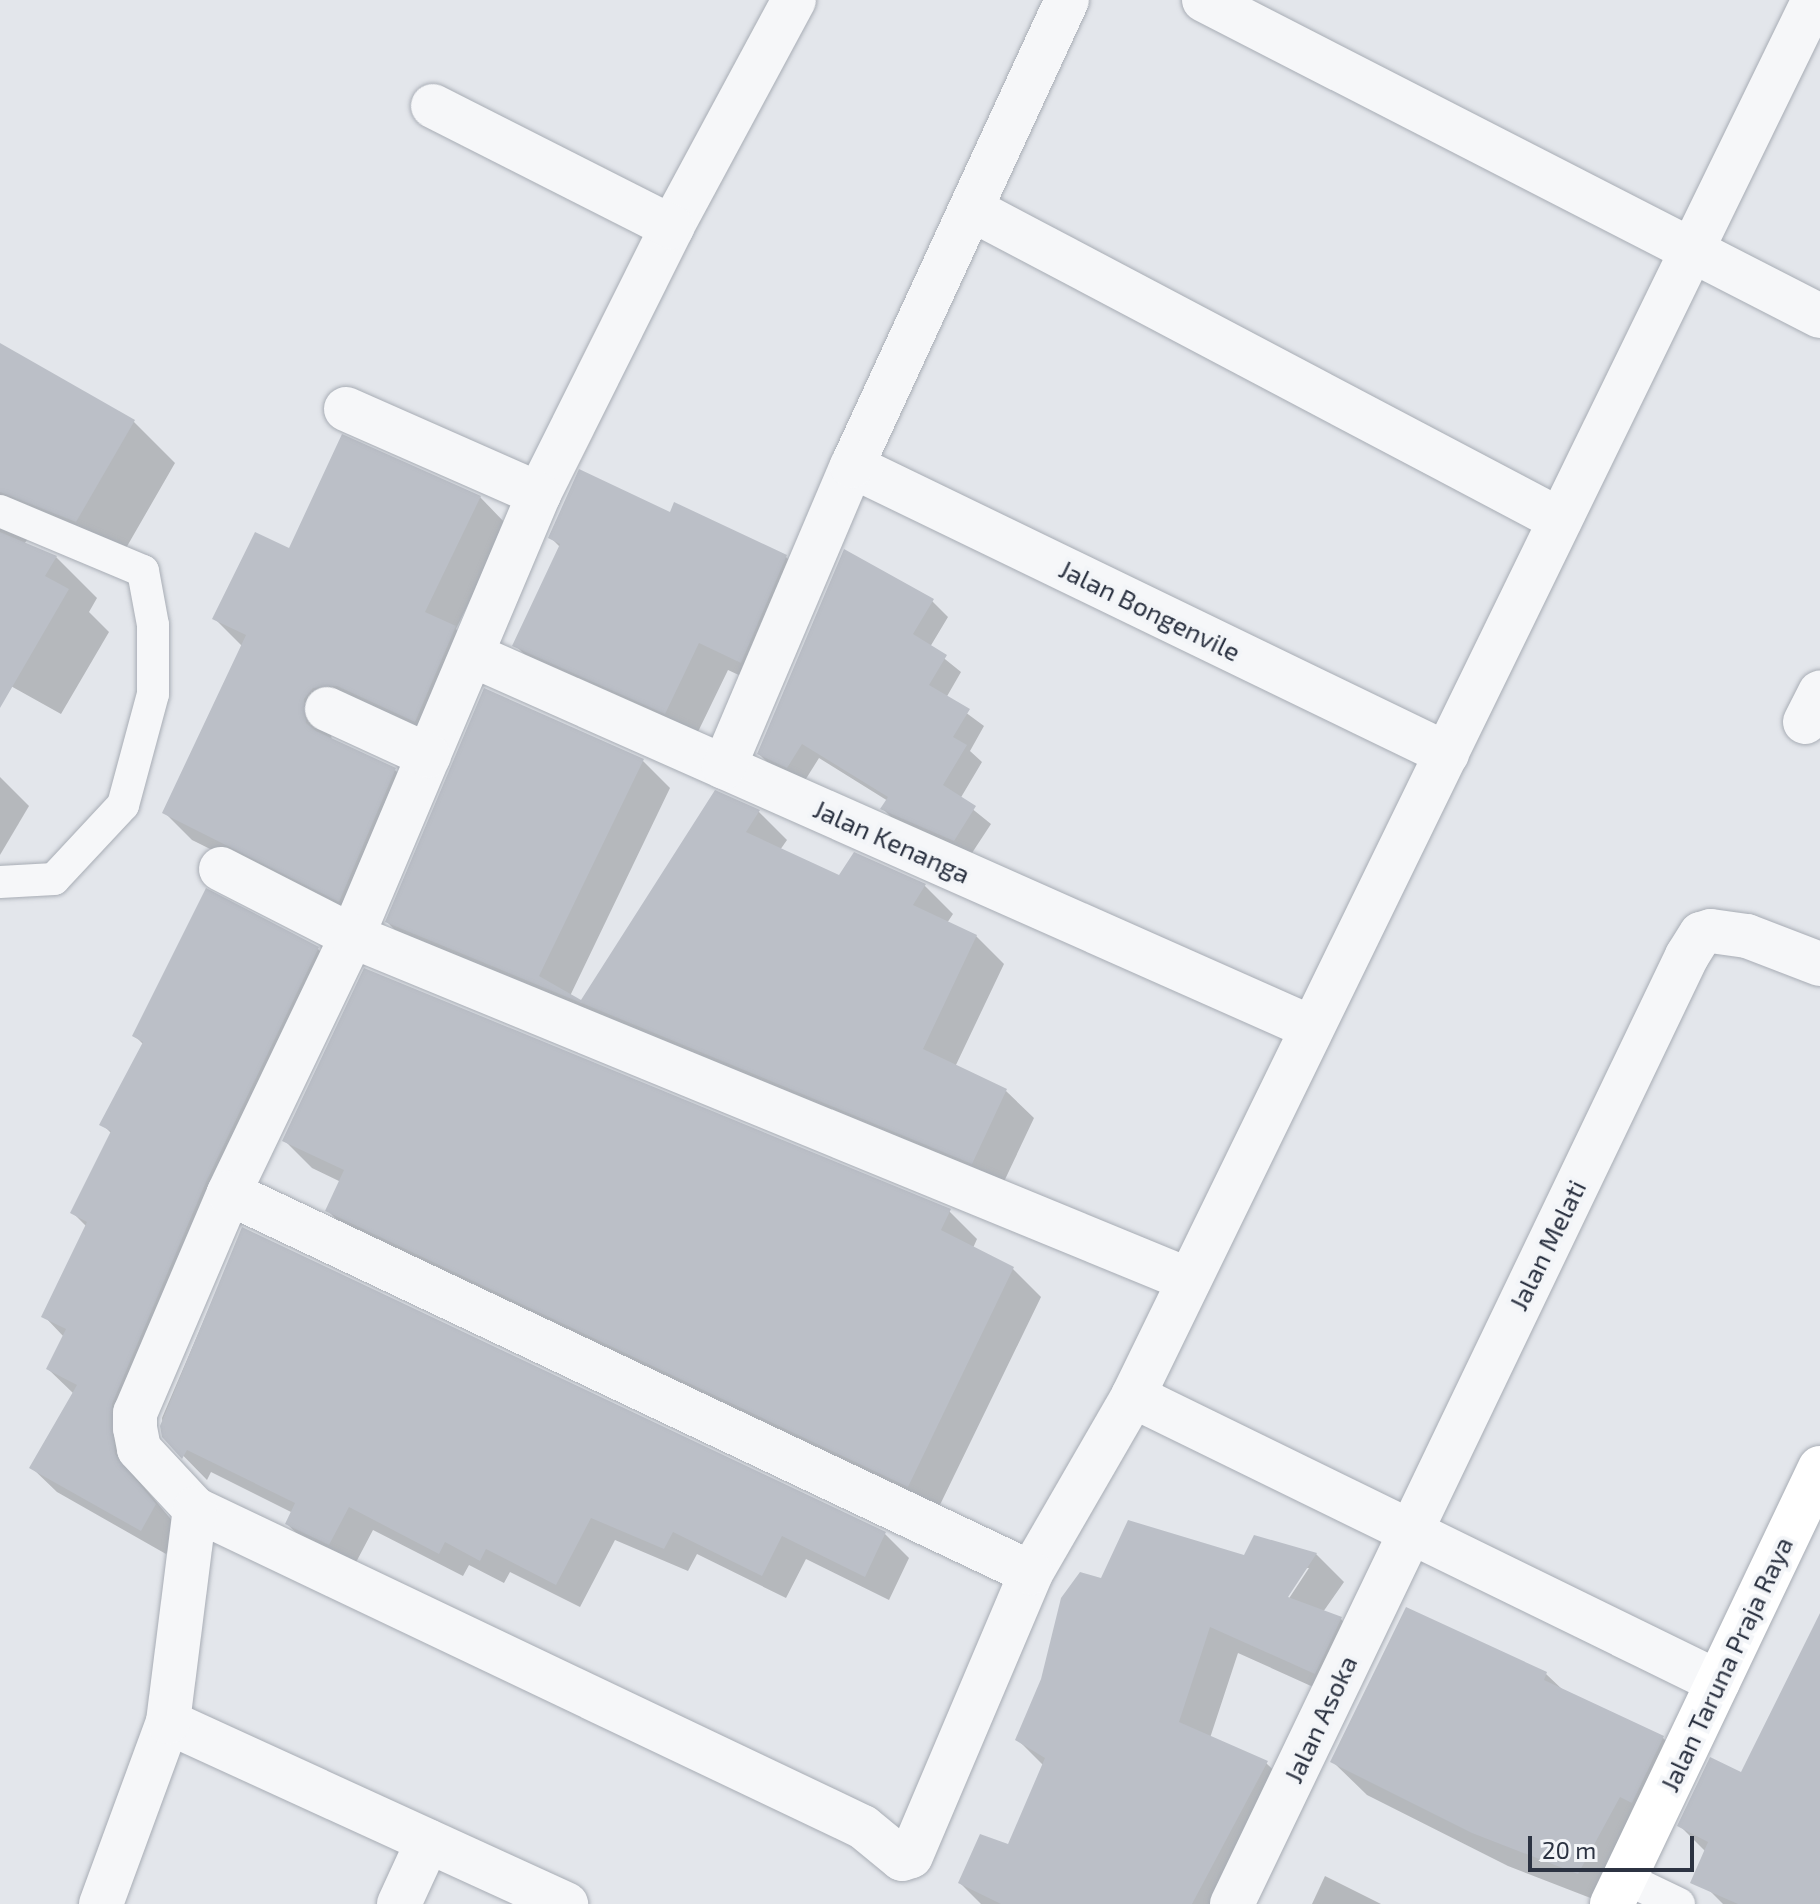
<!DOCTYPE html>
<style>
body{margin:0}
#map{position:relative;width:1820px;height:1904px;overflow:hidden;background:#e3e6eb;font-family:"Exo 2",sans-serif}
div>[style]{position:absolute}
.shadow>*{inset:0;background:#0003}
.building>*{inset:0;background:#bbbfc7}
.roads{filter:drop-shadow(0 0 2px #a8adb5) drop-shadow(0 0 2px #a8adb5)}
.service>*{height:32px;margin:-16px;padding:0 16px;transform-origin:16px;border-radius:16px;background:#f6f7f9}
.minor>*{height:44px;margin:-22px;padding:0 22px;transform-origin:22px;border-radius:22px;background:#f6f7f9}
.secondary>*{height:44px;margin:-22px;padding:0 22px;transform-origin:22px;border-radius:22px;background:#fff}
span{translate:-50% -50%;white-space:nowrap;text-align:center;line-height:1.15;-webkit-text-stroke:8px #f3f5f8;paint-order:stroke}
.street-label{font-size:26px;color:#2c3342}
.scale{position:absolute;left:1528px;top:1836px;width:166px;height:36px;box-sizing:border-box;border:4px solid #2c3342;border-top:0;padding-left:10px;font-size:24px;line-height:28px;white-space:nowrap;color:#2c3342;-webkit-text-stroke:6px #f3f5f8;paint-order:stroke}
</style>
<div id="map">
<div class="shadow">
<i style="clip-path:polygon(0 345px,134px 422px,175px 463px,118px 562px,30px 536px,24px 544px,56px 557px,97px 598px,89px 612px,109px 632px,61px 714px,0 680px)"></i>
<i style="clip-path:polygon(480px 497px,507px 525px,456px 629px,482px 655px,443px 748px,330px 727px,332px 741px,395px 770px,422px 797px,367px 927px,192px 840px,165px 813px,242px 646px,214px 618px,290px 551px)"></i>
<i style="clip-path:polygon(550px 537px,786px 557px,814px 585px,769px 689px,728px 670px,694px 740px,543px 673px,515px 645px,561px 548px)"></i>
<i style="clip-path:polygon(932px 601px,948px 617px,930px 647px,961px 672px,946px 698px,984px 726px,970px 751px,982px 762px,960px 799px,991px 824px,970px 856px,899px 825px,883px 809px,888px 801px,819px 758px,804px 782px,775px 770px,759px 754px)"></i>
<i style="clip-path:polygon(642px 760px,670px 788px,570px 996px,582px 1003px,716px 793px,759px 812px,787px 840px,780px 850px,840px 877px,854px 854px,925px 886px,953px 914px,947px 923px,976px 936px,1004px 964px,955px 1067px,1006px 1091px,1034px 1118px,1000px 1190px,415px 950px,387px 922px)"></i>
<i style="clip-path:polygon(0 777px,29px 806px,0 855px)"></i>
<i style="clip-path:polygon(318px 949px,342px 974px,136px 1429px,139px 1481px,180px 1530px,166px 1554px,57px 1492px,32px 1468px,74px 1394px,48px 1369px,64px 1337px,44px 1316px,87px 1227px,72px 1212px,112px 1134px,102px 1124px,144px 1045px,134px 1035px)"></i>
<i style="clip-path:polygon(284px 1140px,949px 1211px,977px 1239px,973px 1248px,1013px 1269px,1041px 1297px,936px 1513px,355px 1238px,327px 1210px,341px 1182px,312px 1168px)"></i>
<i style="clip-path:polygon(243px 1229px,885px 1534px,909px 1558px,889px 1600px,806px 1559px,786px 1598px,697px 1554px,688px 1571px,615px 1540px,580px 1607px,510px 1572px,504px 1583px,469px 1565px,463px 1576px,373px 1530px,353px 1568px,311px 1547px,287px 1524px,293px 1513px,211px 1472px,207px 1480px,164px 1436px,162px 1418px)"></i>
<i style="clip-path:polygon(evenodd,1255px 1538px,1316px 1554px,1344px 1582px,1323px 1612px,1341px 1619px,1368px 1647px,1342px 1700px,1238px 1653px,1210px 1738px,1266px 1763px,1294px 1790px,1234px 1904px,981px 1904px,960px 1883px,1010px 1847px,1044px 1766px,1017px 1739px,1102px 1581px,1245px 1558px,1255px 1538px,1305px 1568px,1309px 1568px,1284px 1606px,1281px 1604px,1305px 1568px)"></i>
<i style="clip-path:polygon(1820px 1653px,1820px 1904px,1723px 1904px,1695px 1876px,1706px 1852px,1679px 1825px,1742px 1774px)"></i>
<i style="clip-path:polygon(1546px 1674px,1564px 1691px,1663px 1738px,1697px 1771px,1606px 1904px,1508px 1866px,1367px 1795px,1333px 1762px)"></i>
<i style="clip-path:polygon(1325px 1876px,1381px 1904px,1312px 1904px)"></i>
</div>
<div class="building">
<i style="clip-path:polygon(0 343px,135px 420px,76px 522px,0 492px)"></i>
<i style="clip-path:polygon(342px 434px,481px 496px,425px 612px,456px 626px,415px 722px,337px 686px,313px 688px,304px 699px,306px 723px,316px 731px,396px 768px,339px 902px,162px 813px,246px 635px,212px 619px,255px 532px,289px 548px)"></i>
<i style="clip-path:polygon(579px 469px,670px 512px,674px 502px,787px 555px,741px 663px,699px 643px,665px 714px,512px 646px,560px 544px,548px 538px)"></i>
<i style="clip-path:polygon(0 532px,57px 556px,45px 576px,69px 589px,0 708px)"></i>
<i style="clip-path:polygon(844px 549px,934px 599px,913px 634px,947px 655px,929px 685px,970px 709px,953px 737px,967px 745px,943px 785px,976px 806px,954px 841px,880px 809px,888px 797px,802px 744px,787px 768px,757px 754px)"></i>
<i style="clip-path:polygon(484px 688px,644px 759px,539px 976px,581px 1000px,715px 790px,760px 810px,746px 832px,839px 875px,854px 852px,926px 884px,913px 905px,977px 935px,923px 1049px,1007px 1089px,972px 1164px,385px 922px)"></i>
<i style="clip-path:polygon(206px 888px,319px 947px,206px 1182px,112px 1404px,115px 1454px,156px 1504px,141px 1531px,29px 1468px,77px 1385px,46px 1369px,66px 1329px,41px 1317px,87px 1222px,70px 1213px,111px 1131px,99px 1125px,143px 1042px,132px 1036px)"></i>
<i style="clip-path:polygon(364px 968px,951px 1209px,941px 1230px,1014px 1267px,908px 1487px,325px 1211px,344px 1170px,282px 1141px)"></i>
<i style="clip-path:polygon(242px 1227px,886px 1532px,865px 1577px,782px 1536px,762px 1576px,673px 1532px,664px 1549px,591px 1518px,556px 1585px,486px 1549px,480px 1561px,445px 1542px,439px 1554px,349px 1507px,329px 1545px,285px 1524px,295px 1503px,187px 1450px,182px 1459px,162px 1437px,160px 1426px)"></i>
<i style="clip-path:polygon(1128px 1520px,1244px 1555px,1254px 1535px,1317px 1553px,1288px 1597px,1342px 1617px,1315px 1674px,1210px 1627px,1179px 1722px,1268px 1761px,1192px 1904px,1001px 1904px,958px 1883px,980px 1834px,1008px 1844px,1045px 1758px,1015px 1740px,1041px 1679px,1061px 1598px,1080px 1572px,1101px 1578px)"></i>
<i style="clip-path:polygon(1406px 1607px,1547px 1672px,1544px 1680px,1664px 1736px,1632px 1803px,1620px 1797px,1578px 1874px,1472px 1833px,1330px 1762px)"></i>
<i style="clip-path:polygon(1820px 1613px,1820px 1904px,1738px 1904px,1690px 1883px,1708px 1842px,1677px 1826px,1710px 1757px,1741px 1772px)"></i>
</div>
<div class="roads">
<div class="service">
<i style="left:0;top:511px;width:155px;rotate:22.8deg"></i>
<i style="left:143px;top:571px;width:55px;rotate:79.5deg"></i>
<i style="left:153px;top:625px;width:69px;rotate:90deg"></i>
<i style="left:153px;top:694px;width:115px;rotate:105.1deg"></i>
<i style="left:123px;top:805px;width:101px;rotate:133deg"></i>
<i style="left:54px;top:879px;width:54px;rotate:176.8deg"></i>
<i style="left:1625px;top:1878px;width:60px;rotate:25.7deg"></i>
</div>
<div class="minor">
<i style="left:794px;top:0;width:258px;rotate:118.3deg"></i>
<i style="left:672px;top:227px;width:298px;rotate:116.5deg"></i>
<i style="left:539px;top:494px;width:480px;rotate:112.9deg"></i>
<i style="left:352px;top:936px;width:285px;rotate:115.6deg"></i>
<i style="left:229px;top:1193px;width:239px;rotate:113.1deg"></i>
<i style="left:135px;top:1413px;width:15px;rotate:90deg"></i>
<i style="left:135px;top:1428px;width:21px;rotate:79deg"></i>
<i style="left:139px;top:1449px;width:82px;rotate:47deg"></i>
<i style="left:195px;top:1509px;width:740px;rotate:25.46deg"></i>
<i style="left:863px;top:1827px;width:50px;rotate:39.4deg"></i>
<i style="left:902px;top:1859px;width:9px;rotate:-18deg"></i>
<i style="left:911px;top:1856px;width:307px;rotate:-67deg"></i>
<i style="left:1031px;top:1573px;width:204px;rotate:-60deg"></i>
<i style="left:1133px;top:1396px;width:1553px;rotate:-64deg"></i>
<i style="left:1204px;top:0;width:692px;rotate:27.16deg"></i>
<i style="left:433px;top:106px;width:268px;rotate:26.9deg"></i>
<i style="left:971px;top:209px;width:666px;rotate:27.83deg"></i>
<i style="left:346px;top:409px;width:211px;rotate:23.8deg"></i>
<i style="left:852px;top:466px;width:661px;rotate:25.83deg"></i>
<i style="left:472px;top:655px;width:919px;rotate:23.94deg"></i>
<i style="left:327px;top:709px;width:112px;rotate:24.7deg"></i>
<i style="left:1805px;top:722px;width:33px;rotate:-63deg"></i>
<i style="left:724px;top:767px;width:327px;rotate:-67deg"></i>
<i style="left:852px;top:466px;width:513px;rotate:-65.23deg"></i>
<i style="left:221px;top:869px;width:147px;rotate:27.1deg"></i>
<i style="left:352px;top:936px;width:905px;rotate:22.34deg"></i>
<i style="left:229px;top:1193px;width:887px;rotate:25.35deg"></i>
<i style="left:1133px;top:1396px;width:651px;rotate:26.05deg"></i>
<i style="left:168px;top:1722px;width:438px;rotate:24.6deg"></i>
<i style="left:101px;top:1904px;width:194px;rotate:-69.8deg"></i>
<i style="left:168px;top:1722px;width:215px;rotate:-82.8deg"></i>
<i style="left:399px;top:1904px;width:69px;rotate:-65.3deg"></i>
<i style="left:1232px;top:1904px;width:1052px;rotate:-64.36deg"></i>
<i style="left:1687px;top:956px;width:26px;rotate:-58deg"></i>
<i style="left:1701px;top:934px;width:10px;rotate:-17deg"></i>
<i style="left:1711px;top:931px;width:36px;rotate:8deg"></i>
<i style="left:1747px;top:936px;width:78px;rotate:21deg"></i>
</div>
<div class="secondary">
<i style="left:1612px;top:1904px;width:483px;rotate:-64.5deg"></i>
</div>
</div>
<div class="street-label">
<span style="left:1150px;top:610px;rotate:26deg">Jalan Bongenvile</span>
<span style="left:892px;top:841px;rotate:24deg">Jalan Kenanga</span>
<span style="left:1547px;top:1245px;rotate:-64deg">Jalan Melati</span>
<span style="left:1726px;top:1664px;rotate:-65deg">Jalan Taruna Praja Raya</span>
<span style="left:1320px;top:1719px;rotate:-65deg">Jalan Asoka</span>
</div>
<div class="scale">20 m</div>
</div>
